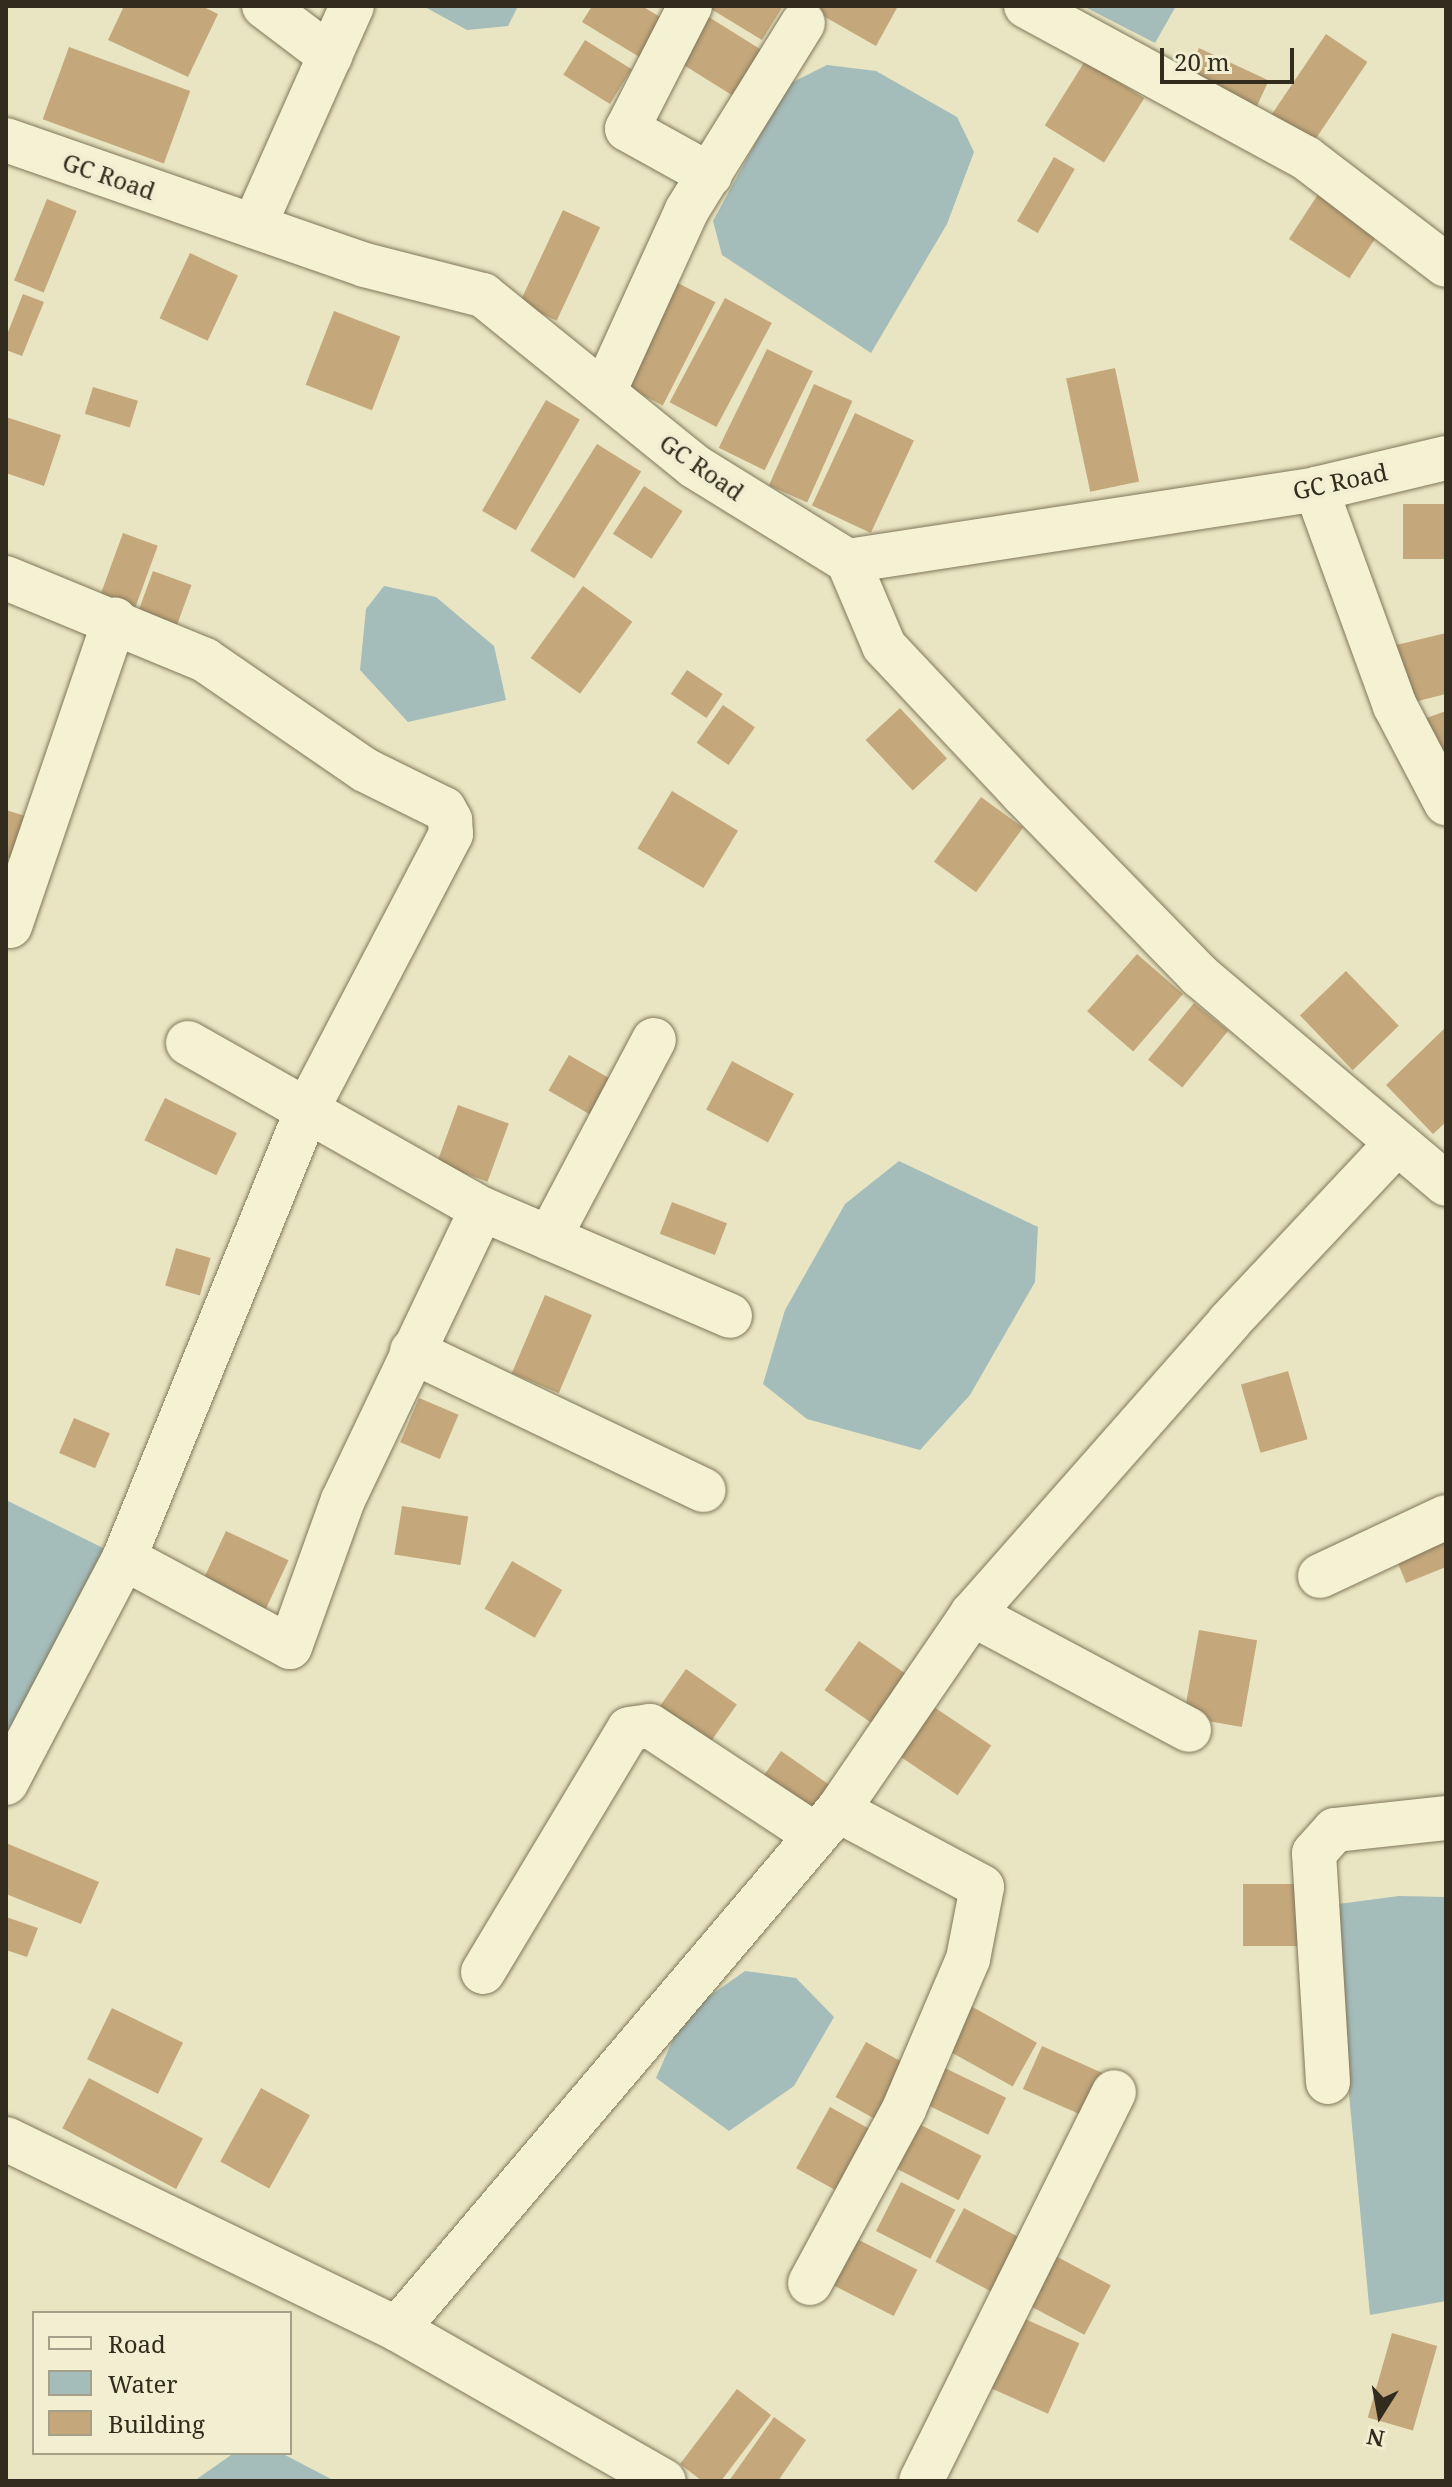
<!DOCTYPE html>
<style>
body{margin:0}
#map{position:relative;width:1452px;height:2487px;overflow:hidden;background:#e9e5c2;font-family:"Noto Serif",serif}
div>[style]{position:absolute}
.water>*{inset:0;background:#a4bcba}
.building>*{inset:0;background:#c4a87b;transform-origin:0 0}
.roads{filter:drop-shadow(0 0 2px #81775b) drop-shadow(0 0 2px #81775b)}
.minor>*{height:44px;margin:-22px;padding:0 22px;transform-origin:22px;border-radius:22px;background:#f5f2d4}
span{translate:-50% -50%;white-space:nowrap;text-align:center;line-height:1.15;-webkit-text-stroke:8px #f1eed1;paint-order:stroke}
.street-label{font-size:24px;color:#322c1e}
.frame{position:absolute;inset:0;border:8px solid #322c1e;pointer-events:none}
.legend{position:absolute;left:32px;top:2311px;width:260px;height:144px;box-sizing:border-box;background:#f1eed1;border:2px solid #a5a089;margin:0;padding:10px 14px;list-style:none;font-size:24px;color:#322c1e}
.legend li{display:flex;align-items:center;gap:16px;height:40px}
.legend b{width:40px;border:2px solid #a5a089}
.north{position:absolute;left:1340px;top:2375px;width:80px;height:80px;-webkit-text-stroke:6px #f1eed1;paint-order:stroke;rotate:191deg;font-size:22px;font-weight:700;line-height:32px;text-align:center;color:#322c1e}
.north::after{content:'';display:block;margin:auto;width:28px;height:36px;background:#322c1e;clip-path:polygon(50% 0,100% 100%,50% 72%,0 100%)}
.scale{position:absolute;left:1160px;top:48px;width:134px;height:36px;box-sizing:border-box;border:4px solid #322c1e;border-top:0;padding-left:10px;font-size:24px;line-height:28px;white-space:nowrap;color:#322c1e;-webkit-text-stroke:6px #f1eed1;paint-order:stroke}
</style>
<div id="map">
<div class="water">
<i style="clip-path:polygon(423px 6px,518px 6px,508px 26px,467px 30px)"></i>
<i style="clip-path:polygon(1083px 6px,1176px 6px,1155px 43px)"></i>
<i style="clip-path:polygon(827px 65px,876px 71px,957px 117px,974px 152px,947px 224px,871px 353px,722px 255px,713px 221px,787px 85px)"></i>
<i style="clip-path:polygon(384px 586px,436px 597px,494px 646px,506px 700px,408px 722px,360px 670px,366px 609px)"></i>
<i style="clip-path:polygon(899px 1161px,1038px 1227px,1035px 1282px,970px 1395px,920px 1450px,807px 1419px,763px 1384px,785px 1310px,845px 1204px)"></i>
<i style="clip-path:polygon(6px 1500px,105px 1549px,6px 1749px)"></i>
<i style="clip-path:polygon(1399px 1896px,1446px 1897px,1446px 2301px,1370px 2315px,1331px 1905px)"></i>
<i style="clip-path:polygon(745px 1971px,796px 1978px,834px 2017px,794px 2086px,729px 2131px,656px 2078px,684px 2014px)"></i>
<i style="clip-path:polygon(234px 2453px,281px 2453px,335px 2481px,194px 2481px)"></i>
</div>
<div class="building">
<i style="clip-path:polygon(124px 6px,202px 6px,218px 14px,188px 77px,108px 40px)"></i>
<i style="clip-path:polygon(592px 6px,642px 6px,665px 20px,641px 58px,582px 22px)"></i>
<i style="clip-path:polygon(706px 6px,783px 6px,762px 40px)"></i>
<i style="clip-path:polygon(822px 6px,898px 6px,876px 46px,818px 13px)"></i>
<i style="left:696px;top:9px;width:82px;height:54px;rotate:32deg"></i>
<i style="left:1326px;top:34px;width:50px;height:107px;rotate:34deg"></i>
<i style="left:585px;top:40px;width:55px;height:41px;rotate:32deg"></i>
<i style="left:69px;top:47px;width:129px;height:77px;rotate:20deg"></i>
<i style="left:1199px;top:48px;width:77px;height:42px;rotate:25deg"></i>
<i style="left:1085px;top:61px;width:70px;height:76px;rotate:32deg"></i>
<i style="left:1054px;top:157px;width:24px;height:74px;rotate:30deg"></i>
<i style="left:1326px;top:182px;width:72px;height:68px;rotate:33deg"></i>
<i style="left:47px;top:199px;width:32px;height:88px;rotate:22deg"></i>
<i style="left:563px;top:210px;width:41px;height:103px;rotate:25deg"></i>
<i style="left:190px;top:253px;width:53px;height:72px;rotate:25deg"></i>
<i style="left:670px;top:279px;width:51px;height:116px;rotate:27deg"></i>
<i style="clip-path:polygon(23px 294px,44px 302px,22px 356px,6px 350px,6px 337px)"></i>
<i style="left:725px;top:298px;width:53px;height:118px;rotate:28deg"></i>
<i style="left:334px;top:311px;width:71px;height:79px;rotate:21deg"></i>
<i style="left:767px;top:349px;width:51px;height:110px;rotate:26deg"></i>
<i style="left:1115px;top:368px;width:116px;height:50px;rotate:78deg"></i>
<i style="left:814px;top:384px;width:42px;height:111px;rotate:24deg"></i>
<i style="left:93px;top:387px;width:47px;height:28px;rotate:17deg"></i>
<i style="left:546px;top:400px;width:39px;height:128px;rotate:30deg"></i>
<i style="left:855px;top:413px;width:65px;height:102px;rotate:25deg"></i>
<i style="clip-path:polygon(6px 417px,61px 435px,44px 486px,6px 473px)"></i>
<i style="left:597px;top:444px;width:52px;height:126px;rotate:32deg"></i>
<i style="left:644px;top:486px;width:46px;height:57px;rotate:33deg"></i>
<i style="left:1446px;top:504px;width:55px;height:43px;rotate:90deg"></i>
<i style="left:123px;top:533px;width:37px;height:65px;rotate:20deg"></i>
<i style="left:153px;top:571px;width:41px;height:50px;rotate:20deg"></i>
<i style="left:583px;top:586px;width:61px;height:89px;rotate:36deg"></i>
<i style="clip-path:polygon(1446px 633px,1446px 694px,1402px 705px,1388px 647px)"></i>
<i style="left:687px;top:670px;width:43px;height:29px;rotate:34deg"></i>
<i style="left:723px;top:705px;width:39px;height:46px;rotate:35deg"></i>
<i style="left:900px;top:708px;width:69px;height:47px;rotate:47deg"></i>
<i style="clip-path:polygon(1446px 711px,1446px 790px,1418px 721px)"></i>
<i style="left:672px;top:791px;width:77px;height:67px;rotate:31deg"></i>
<i style="left:981px;top:797px;width:52px;height:80px;rotate:36deg"></i>
<i style="clip-path:polygon(6px 810px,35px 819px,22px 862px,6px 857px)"></i>
<i style="left:1137px;top:954px;width:61px;height:76px;rotate:41deg"></i>
<i style="left:1346px;top:971px;width:76px;height:64px;rotate:46deg"></i>
<i style="left:1194px;top:1003px;width:44px;height:73px;rotate:39deg"></i>
<i style="clip-path:polygon(1446px 1027px,1446px 1122px,1433px 1134px,1386px 1085px)"></i>
<i style="left:569px;top:1055px;width:51px;height:41px;rotate:30deg"></i>
<i style="left:732px;top:1061px;width:70px;height:55px;rotate:28deg"></i>
<i style="left:165px;top:1098px;width:80px;height:47px;rotate:26deg"></i>
<i style="left:458px;top:1105px;width:54px;height:62px;rotate:20deg"></i>
<i style="left:672px;top:1202px;width:59px;height:34px;rotate:21deg"></i>
<i style="left:176px;top:1248px;width:36px;height:39px;rotate:16deg"></i>
<i style="left:545px;top:1295px;width:51px;height:85px;rotate:23deg"></i>
<i style="left:1288px;top:1371px;width:71px;height:49px;rotate:74deg"></i>
<i style="left:419px;top:1398px;width:43px;height:48px;rotate:23deg"></i>
<i style="left:74px;top:1418px;width:39px;height:38px;rotate:23deg"></i>
<i style="left:402px;top:1506px;width:67px;height:49px;rotate:9deg"></i>
<i style="clip-path:polygon(1446px 1528px,1446px 1567px,1406px 1583px,1392px 1549px)"></i>
<i style="left:226px;top:1531px;width:69px;height:58px;rotate:25deg"></i>
<i style="left:512px;top:1561px;width:58px;height:55px;rotate:30deg"></i>
<i style="left:1199px;top:1630px;width:59px;height:88px;rotate:10deg"></i>
<i style="left:859px;top:1641px;width:70px;height:60px;rotate:35deg"></i>
<i style="left:686px;top:1669px;width:62px;height:50px;rotate:35deg"></i>
<i style="left:934px;top:1707px;width:69px;height:60px;rotate:34deg"></i>
<i style="left:781px;top:1751px;width:67px;height:33px;rotate:35deg"></i>
<i style="clip-path:polygon(6px 1843px,99px 1882px,81px 1924px,6px 1894px)"></i>
<i style="left:1243px;top:1884px;width:67px;height:62px"></i>
<i style="clip-path:polygon(6px 1917px,38px 1928px,27px 1957px,6px 1950px)"></i>
<i style="left:960px;top:2000px;width:88px;height:50px;rotate:29deg"></i>
<i style="left:112px;top:2008px;width:79px;height:57px;rotate:26deg"></i>
<i style="left:866px;top:2042px;width:56px;height:63px;rotate:29deg"></i>
<i style="left:1042px;top:2046px;width:71px;height:47px;rotate:24deg"></i>
<i style="left:945px;top:2068px;width:68px;height:41px;rotate:26deg"></i>
<i style="left:89px;top:2078px;width:129px;height:57px;rotate:28deg"></i>
<i style="left:261px;top:2088px;width:56px;height:84px;rotate:29deg"></i>
<i style="left:830px;top:2107px;width:53px;height:70px;rotate:29deg"></i>
<i style="left:919px;top:2124px;width:70px;height:50px;rotate:27deg"></i>
<i style="left:901px;top:2182px;width:61px;height:55px;rotate:27deg"></i>
<i style="left:964px;top:2208px;width:73px;height:61px;rotate:28deg"></i>
<i style="left:855px;top:2238px;width:70px;height:52px;rotate:27deg"></i>
<i style="left:1048px;top:2252px;width:71px;height:56px;rotate:28deg"></i>
<i style="left:1009px;top:2312px;width:77px;height:77px;rotate:24deg"></i>
<i style="left:1392px;top:2333px;width:47px;height:88px;rotate:16deg"></i>
<i style="clip-path:polygon(737px 2389px,771px 2415px,721px 2481px,702px 2481px,680px 2464px)"></i>
<i style="clip-path:polygon(774px 2417px,806px 2440px,778px 2481px,729px 2481px)"></i>
</div>
<div class="roads">
<div class="minor">
<i style="left:264px;top:6px;width:83px;rotate:37.1deg"></i>
<i style="left:690px;top:6px;width:138px;rotate:117.1deg"></i>
<i style="left:627px;top:129px;width:95px;rotate:29deg"></i>
<i style="left:1026px;top:6px;width:319px;rotate:28.5deg"></i>
<i style="left:1306px;top:158px;width:176px;rotate:37.4deg"></i>
<i style="left:6px;top:140px;width:380px;rotate:19.2deg"></i>
<i style="left:365px;top:265px;width:122px;rotate:14.3deg"></i>
<i style="left:483px;top:295px;width:272px;rotate:39deg"></i>
<i style="left:694px;top:466px;width:181px;rotate:31.7deg"></i>
<i style="left:848px;top:561px;width:474px;rotate:-8.7deg"></i>
<i style="left:1316px;top:489px;width:134px;rotate:-13.4deg"></i>
<i style="left:254px;top:226px;width:241px;rotate:-66deg"></i>
<i style="left:604px;top:392px;width:200px;rotate:-65.5deg"></i>
<i style="left:687px;top:210px;width:220px;rotate:-58.2deg"></i>
<i style="left:1316px;top:489px;width:231px;rotate:70deg"></i>
<i style="left:1395px;top:706px;width:110px;rotate:62.3deg"></i>
<i style="left:848px;top:561px;width:92px;rotate:67deg"></i>
<i style="left:884px;top:646px;width:203px;rotate:46.8deg"></i>
<i style="left:1023px;top:794px;width:254px;rotate:45.8deg"></i>
<i style="left:1200px;top:976px;width:322px;rotate:40.2deg"></i>
<i style="left:6px;top:578px;width:215px;rotate:22.4deg"></i>
<i style="left:205px;top:660px;width:194px;rotate:34.5deg"></i>
<i style="left:365px;top:770px;width:88px;rotate:26.3deg"></i>
<i style="left:444px;top:809px;width:13px;rotate:61deg"></i>
<i style="left:450px;top:820px;width:14px;rotate:86deg"></i>
<i style="left:451px;top:834px;width:311px;rotate:117.6deg"></i>
<i style="left:307px;top:1110px;width:484px;rotate:112.2deg"></i>
<i style="left:10px;top:926px;width:324px;rotate:-71.1deg"></i>
<i style="left:188px;top:1043px;width:338px;rotate:29.5deg"></i>
<i style="left:482px;top:1209px;width:270px;rotate:23.3deg"></i>
<i style="left:549px;top:1238px;width:224px;rotate:-62.1deg"></i>
<i style="left:412px;top:1351px;width:323px;rotate:25.5deg"></i>
<i style="left:1320px;top:1576px;width:139px;rotate:-25.1deg"></i>
<i style="left:972px;top:1614px;width:246px;rotate:28.1deg"></i>
<i style="left:6px;top:1783px;width:254px;rotate:-62.3deg"></i>
<i style="left:124px;top:1558px;width:188px;rotate:28.2deg"></i>
<i style="left:290px;top:1647px;width:156px;rotate:-70.2deg"></i>
<i style="left:343px;top:1500px;width:322px;rotate:-64.5deg"></i>
<i style="left:483px;top:1972px;width:283px;rotate:-59deg"></i>
<i style="left:629px;top:1729px;width:21px;rotate:-8deg"></i>
<i style="left:650px;top:1726px;width:198px;rotate:33.4deg"></i>
<i style="left:1328px;top:2082px;width:229px;rotate:-93.5deg"></i>
<i style="left:1314px;top:1853px;width:31px;rotate:-48deg"></i>
<i style="left:1335px;top:1830px;width:112px;rotate:-6.2deg"></i>
<i style="left:6px;top:2139px;width:435px;rotate:25.9deg"></i>
<i style="left:397px;top:2329px;width:307px;rotate:29.7deg"></i>
<i style="left:810px;top:2283px;width:198px;rotate:-61.6deg"></i>
<i style="left:904px;top:2109px;width:163px;rotate:-66.9deg"></i>
<i style="left:968px;top:1959px;width:73px;rotate:-79deg"></i>
<i style="left:982px;top:1887px;width:163px;rotate:-151.9deg"></i>
<i style="left:397px;top:2329px;width:681px;rotate:-49.65deg"></i>
<i style="left:838px;top:1810px;width:237px;rotate:-55.6deg"></i>
<i style="left:972px;top:1614px;width:389px;rotate:-48.6deg"></i>
<i style="left:1229px;top:1322px;width:245px;rotate:-46.8deg"></i>
<i style="left:921px;top:2481px;width:434px;rotate:-63.6deg"></i>
</div>
</div>
<div class="street-label">
<span style="left:109px;top:176px;rotate:19deg">GC Road</span>
<span style="left:702px;top:467px;rotate:35deg">GC Road</span>
<span style="left:1340px;top:481px;rotate:-12deg">GC Road</span>
</div>
<div class="frame"></div>
<ul class="legend">
<li><b style="height:10px;background:#f5f2d4"></b>Road</li>
<li><b style="height:22px;background:#a4bcba"></b>Water</li>
<li><b style="height:22px;background:#c4a87b"></b>Building</li>
</ul>
<div class="north">N</div>
<div class="scale">20 m</div>
</div>
